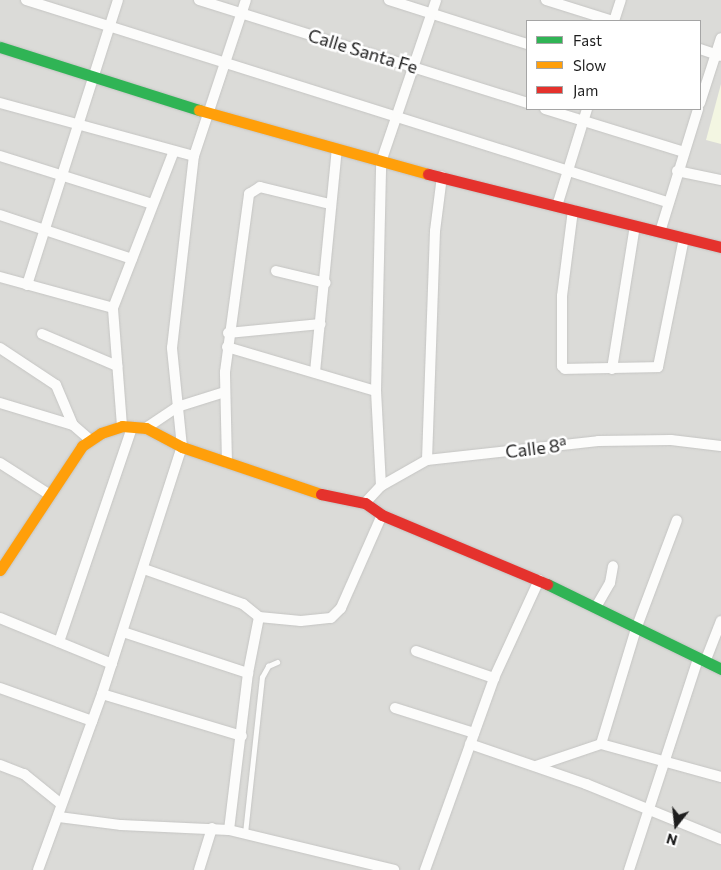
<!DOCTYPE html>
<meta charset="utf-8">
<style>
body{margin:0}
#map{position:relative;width:721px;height:870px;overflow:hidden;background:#ecece7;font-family:Commissioner,sans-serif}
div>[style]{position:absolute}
.residential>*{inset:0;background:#dbdbd8}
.education>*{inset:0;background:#f3f6e2}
.roads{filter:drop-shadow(0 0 1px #c5c5c3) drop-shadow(0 0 1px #c5c5c3)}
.lane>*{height:5px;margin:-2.5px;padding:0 2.5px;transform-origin:2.5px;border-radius:2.5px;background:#fcfcfb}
.street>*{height:10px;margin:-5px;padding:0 5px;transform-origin:5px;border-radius:5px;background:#fcfcfb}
.fast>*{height:11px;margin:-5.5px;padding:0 5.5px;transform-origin:5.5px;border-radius:5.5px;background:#30b455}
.slow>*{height:11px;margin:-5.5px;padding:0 5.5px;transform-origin:5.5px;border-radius:5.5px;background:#ff9f0a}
.jam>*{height:11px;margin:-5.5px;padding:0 5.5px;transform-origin:5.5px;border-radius:5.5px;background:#e5322d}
span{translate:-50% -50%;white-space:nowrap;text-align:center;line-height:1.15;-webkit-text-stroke:5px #fff;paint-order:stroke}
.street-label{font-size:18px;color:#1e1e1e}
.legend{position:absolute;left:526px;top:20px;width:175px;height:90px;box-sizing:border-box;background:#fff;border:1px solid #a5a5a5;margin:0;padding:6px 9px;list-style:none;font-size:15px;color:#1e1e1e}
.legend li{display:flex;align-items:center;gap:10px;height:25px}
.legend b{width:25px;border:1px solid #a5a5a5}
.north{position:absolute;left:651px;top:800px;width:50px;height:50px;-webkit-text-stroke:4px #fff;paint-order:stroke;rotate:196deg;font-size:14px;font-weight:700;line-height:20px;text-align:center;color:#1e1e1e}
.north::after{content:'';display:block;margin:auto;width:18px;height:22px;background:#1e1e1e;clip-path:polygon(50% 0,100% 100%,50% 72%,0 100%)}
</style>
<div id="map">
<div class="residential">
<i style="clip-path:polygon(evenodd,0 0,721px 0,721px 870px,0 870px,0 0,527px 21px,700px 21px,700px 109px,527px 109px,527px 21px)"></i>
</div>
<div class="education">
<i style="clip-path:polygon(721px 84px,721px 144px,706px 140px)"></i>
</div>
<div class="roads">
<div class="lane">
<i style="left:245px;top:833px;width:157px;rotate:-83.8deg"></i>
<i style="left:262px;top:677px;width:13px;rotate:-61deg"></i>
<i style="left:268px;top:666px;width:10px;rotate:-24deg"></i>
</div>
<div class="street">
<i style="left:26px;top:0;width:672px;rotate:17.49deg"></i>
<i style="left:199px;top:0;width:344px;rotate:17.4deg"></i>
<i style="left:389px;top:0;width:145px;rotate:17.7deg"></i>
<i style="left:546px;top:0;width:70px;rotate:17.4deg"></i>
<i style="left:614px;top:21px;width:22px;rotate:-72deg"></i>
<i style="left:700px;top:49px;width:21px;rotate:19deg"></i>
<i style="left:0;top:103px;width:201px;rotate:15.3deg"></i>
<i style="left:194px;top:156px;width:164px;rotate:-71.6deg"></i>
<i style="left:700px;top:103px;width:68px;rotate:-72.1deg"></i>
<i style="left:545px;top:109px;width:145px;rotate:17.2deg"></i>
<i style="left:0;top:156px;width:159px;rotate:17.5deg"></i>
<i style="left:677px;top:171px;width:45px;rotate:11.6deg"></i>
<i style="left:557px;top:206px;width:102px;rotate:-72.8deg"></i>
<i style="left:573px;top:210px;width:87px;rotate:97.3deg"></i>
<i style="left:562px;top:296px;width:70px;rotate:90deg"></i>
<i style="left:562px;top:366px;width:4px;rotate:45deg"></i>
<i style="left:565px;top:369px;width:93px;rotate:-1.2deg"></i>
<i style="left:658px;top:367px;width:132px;rotate:-78.6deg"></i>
<i style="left:0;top:215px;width:139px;rotate:18.4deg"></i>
<i style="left:660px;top:232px;width:129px;rotate:-72.8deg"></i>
<i style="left:276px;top:271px;width:51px;rotate:13.5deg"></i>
<i style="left:0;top:277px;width:117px;rotate:15.3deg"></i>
<i style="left:27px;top:285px;width:299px;rotate:-72.3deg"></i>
<i style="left:228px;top:333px;width:93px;rotate:-5.5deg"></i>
<i style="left:42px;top:334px;width:82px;rotate:23.1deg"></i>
<i style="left:227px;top:347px;width:155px;rotate:16.5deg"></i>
<i style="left:0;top:348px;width:67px;rotate:33.5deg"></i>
<i style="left:56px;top:385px;width:43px;rotate:67deg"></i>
<i style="left:612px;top:369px;width:145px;rotate:-80.9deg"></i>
<i style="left:315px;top:372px;width:224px;rotate:-84.4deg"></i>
<i style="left:0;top:403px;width:76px;rotate:16.8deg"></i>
<i style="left:73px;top:425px;width:23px;rotate:41deg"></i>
<i style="left:122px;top:426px;width:118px;rotate:-94.4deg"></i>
<i style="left:113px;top:308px;width:168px;rotate:-68.8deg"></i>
<i style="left:146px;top:428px;width:37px;rotate:-34deg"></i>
<i style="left:177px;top:407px;width:50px;rotate:-17.4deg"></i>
<i style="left:427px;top:460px;width:229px;rotate:-88deg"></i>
<i style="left:435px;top:231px;width:55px;rotate:-82.7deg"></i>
<i style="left:0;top:463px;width:59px;rotate:32.6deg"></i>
<i style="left:227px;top:463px;width:91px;rotate:-91.3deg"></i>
<i style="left:225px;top:372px;width:180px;rotate:-82.3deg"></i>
<i style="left:249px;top:194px;width:13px;rotate:-32deg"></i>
<i style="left:260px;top:187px;width:72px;rotate:13.7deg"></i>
<i style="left:381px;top:486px;width:95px;rotate:-93deg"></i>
<i style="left:376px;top:391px;width:229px;rotate:-88.7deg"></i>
<i style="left:381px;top:162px;width:171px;rotate:-71.2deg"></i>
<i style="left:365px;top:503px;width:23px;rotate:-47deg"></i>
<i style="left:381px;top:486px;width:53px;rotate:-29.5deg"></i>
<i style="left:427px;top:460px;width:172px;rotate:-6.3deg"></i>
<i style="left:598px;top:441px;width:73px;rotate:-0.8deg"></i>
<i style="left:671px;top:440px;width:50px;rotate:6.8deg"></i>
<i style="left:144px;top:569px;width:105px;rotate:19.5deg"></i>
<i style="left:243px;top:604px;width:21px;rotate:39deg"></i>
<i style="left:596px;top:607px;width:28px;rotate:-60deg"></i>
<i style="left:610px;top:583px;width:17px;rotate:-80deg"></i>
<i style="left:0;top:618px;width:121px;rotate:22.3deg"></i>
<i style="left:123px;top:632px;width:132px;rotate:18.2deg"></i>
<i style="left:59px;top:642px;width:227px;rotate:-71.2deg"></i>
<i style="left:416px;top:651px;width:83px;rotate:19.1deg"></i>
<i style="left:705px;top:662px;width:44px;rotate:-68.7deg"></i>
<i style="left:0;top:688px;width:98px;rotate:19.7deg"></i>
<i style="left:102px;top:694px;width:146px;rotate:16.7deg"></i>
<i style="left:395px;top:708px;width:83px;rotate:17.6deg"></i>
<i style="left:470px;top:744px;width:123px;rotate:19deg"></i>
<i style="left:586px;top:784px;width:146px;rotate:22.2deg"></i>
<i style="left:601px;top:744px;width:124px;rotate:15.4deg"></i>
<i style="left:0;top:765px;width:26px;rotate:21deg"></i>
<i style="left:24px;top:774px;width:48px;rotate:39deg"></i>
<i style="left:536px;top:766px;width:69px;rotate:-18.7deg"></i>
<i style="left:601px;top:744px;width:120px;rotate:-73.1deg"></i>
<i style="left:636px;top:629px;width:116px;rotate:-69.4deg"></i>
<i style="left:59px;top:817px;width:63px;rotate:7.4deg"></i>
<i style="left:121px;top:825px;width:108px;rotate:2.7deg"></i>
<i style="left:229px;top:830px;width:170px;rotate:13.6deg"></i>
<i style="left:229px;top:830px;width:158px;rotate:-83.1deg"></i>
<i style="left:248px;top:673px;width:57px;rotate:-78.9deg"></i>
<i style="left:259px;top:617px;width:42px;rotate:5.4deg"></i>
<i style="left:301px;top:621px;width:30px;rotate:-6deg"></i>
<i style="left:331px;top:618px;width:14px;rotate:-45deg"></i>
<i style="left:341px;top:608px;width:102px;rotate:-66.2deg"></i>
<i style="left:38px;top:870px;width:187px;rotate:-70deg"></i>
<i style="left:102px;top:694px;width:260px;rotate:-72.1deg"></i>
<i style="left:182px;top:447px;width:100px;rotate:-95.8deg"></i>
<i style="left:172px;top:348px;width:193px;rotate:-83.5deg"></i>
<i style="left:199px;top:870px;width:44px;rotate:-72.8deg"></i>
<i style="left:425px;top:870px;width:204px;rotate:-70.2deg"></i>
<i style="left:494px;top:678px;width:108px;rotate:-65.3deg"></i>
<i style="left:629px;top:870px;width:222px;rotate:-71.9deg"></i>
</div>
<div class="fast">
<i style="left:0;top:47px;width:209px;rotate:17.6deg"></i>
<i style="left:547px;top:584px;width:194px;rotate:26deg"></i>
</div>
<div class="slow">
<i style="left:199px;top:110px;width:238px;rotate:15.6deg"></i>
<i style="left:0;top:570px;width:149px;rotate:-56.5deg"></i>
<i style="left:82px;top:446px;width:23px;rotate:-34deg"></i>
<i style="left:101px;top:433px;width:22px;rotate:-18deg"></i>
<i style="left:122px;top:426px;width:24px;rotate:5deg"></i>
<i style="left:146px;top:428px;width:41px;rotate:27.8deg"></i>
<i style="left:182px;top:447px;width:147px;rotate:18.7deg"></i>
</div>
<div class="jam">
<i style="left:428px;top:174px;width:302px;rotate:14deg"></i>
<i style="left:321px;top:494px;width:45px;rotate:11.6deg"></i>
<i style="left:365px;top:503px;width:21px;rotate:35deg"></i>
<i style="left:382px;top:515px;width:179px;rotate:22.7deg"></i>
</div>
</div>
<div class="street-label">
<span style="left:363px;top:51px;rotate:17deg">Calle Santa Fe</span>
<span style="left:536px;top:448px;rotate:-7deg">Calle 8ª</span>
</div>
<ul class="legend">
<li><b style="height:6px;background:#30b455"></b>Fast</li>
<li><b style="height:6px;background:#ff9f0a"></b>Slow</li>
<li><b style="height:6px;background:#e5322d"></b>Jam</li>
</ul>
<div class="north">N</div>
</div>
